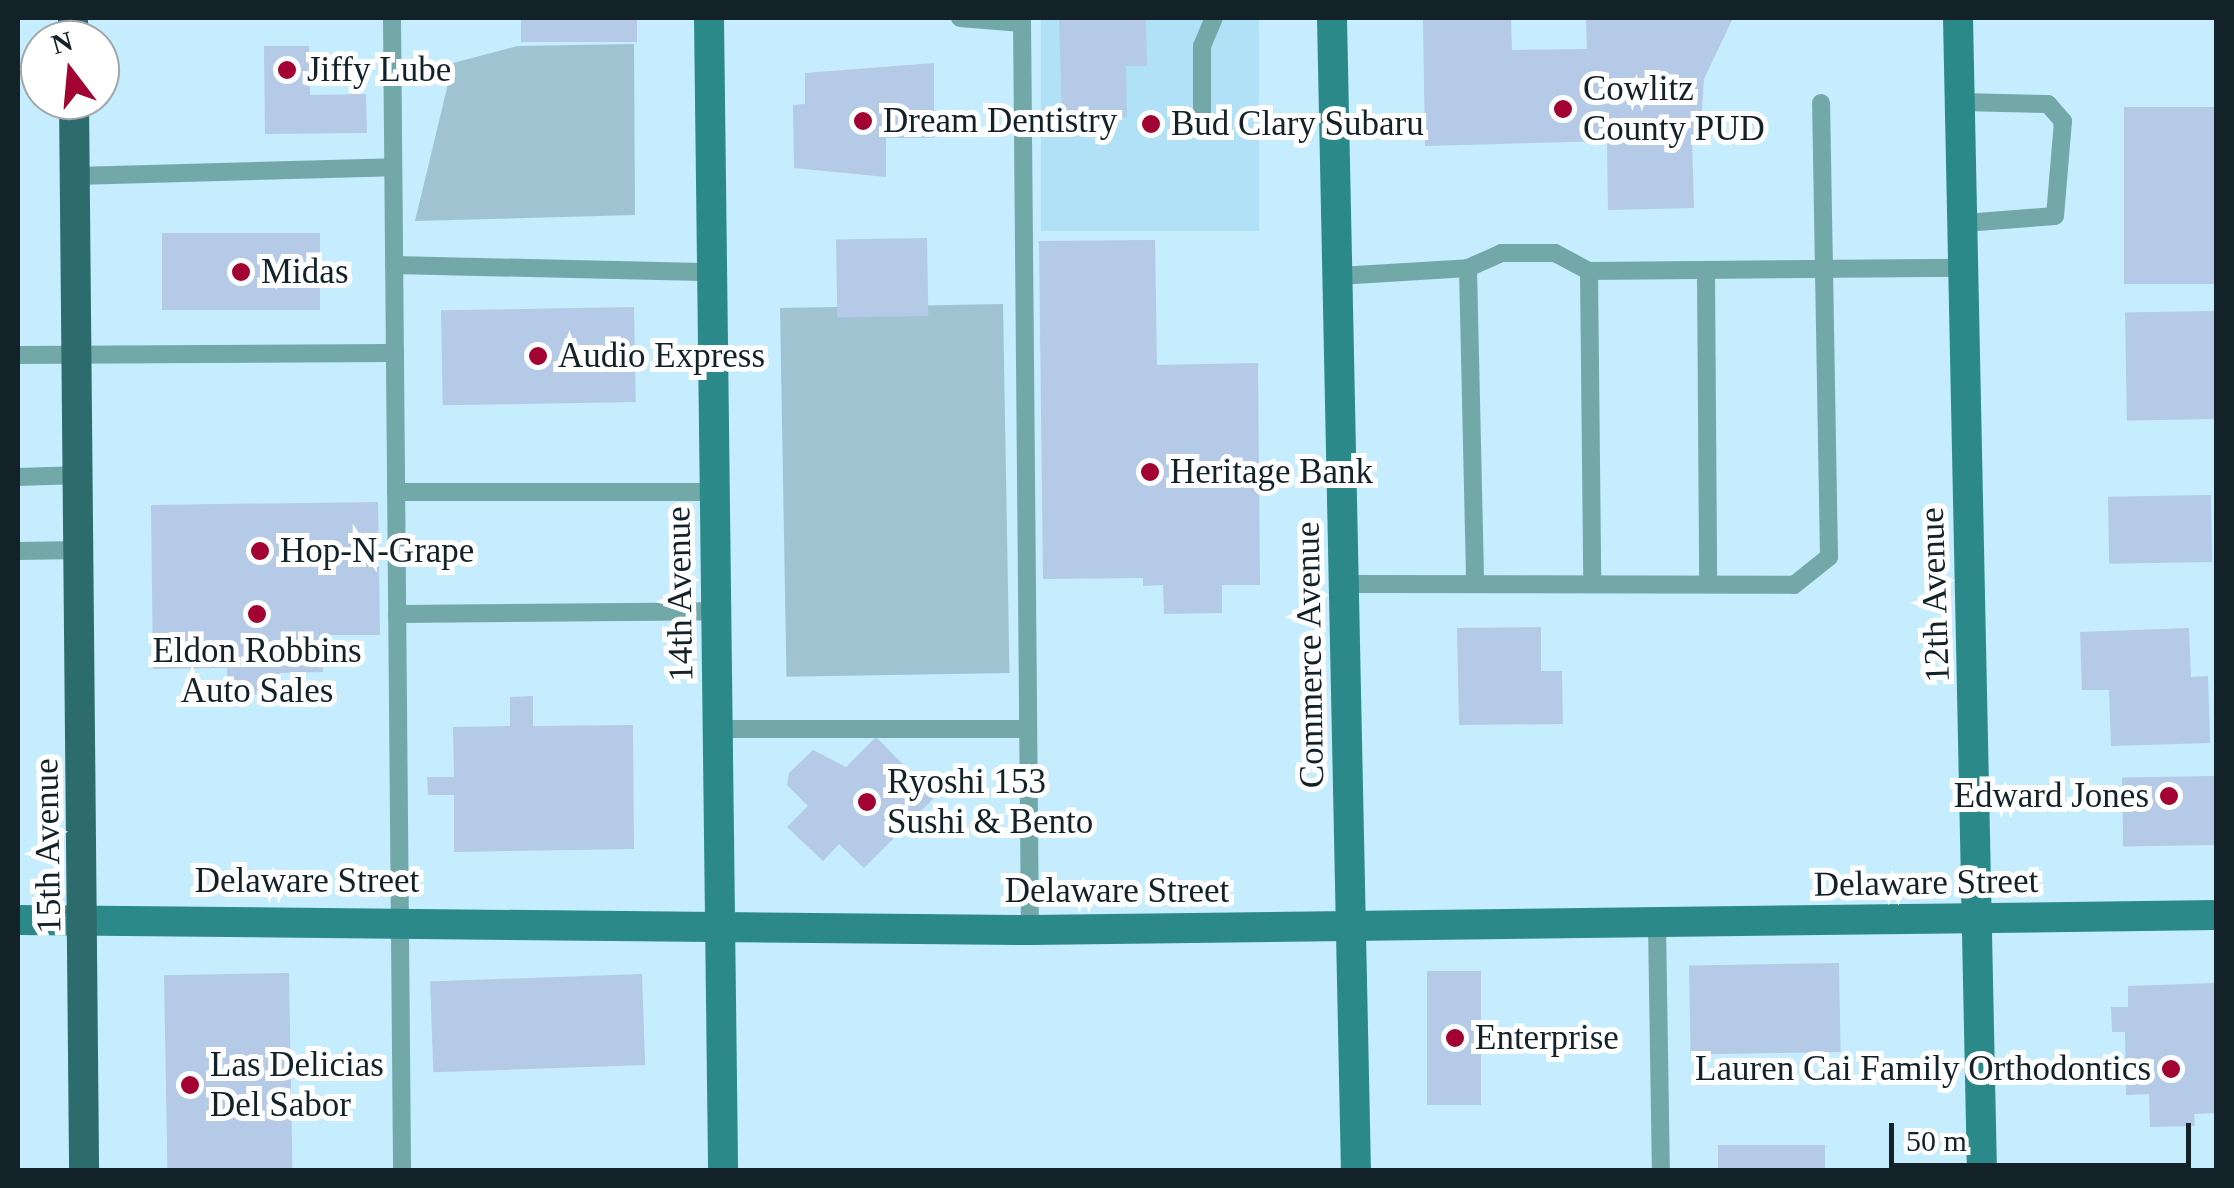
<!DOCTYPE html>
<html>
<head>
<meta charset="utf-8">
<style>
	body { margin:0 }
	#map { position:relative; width:2234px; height:1188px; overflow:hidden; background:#c5edfe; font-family:Georgia,serif }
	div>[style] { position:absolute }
	.built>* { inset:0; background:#b1e1f6; transform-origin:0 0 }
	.green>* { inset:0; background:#a0c3d2; transform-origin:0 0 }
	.building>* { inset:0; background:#b4cae7; transform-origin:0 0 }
	.lane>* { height:18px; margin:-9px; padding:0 9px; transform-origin:9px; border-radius:9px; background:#72a8a8 }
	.secondary>* { height:30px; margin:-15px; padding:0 15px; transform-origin:15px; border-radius:15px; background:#2b898a }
	.primary>* { height:30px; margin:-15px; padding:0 15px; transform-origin:15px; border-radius:15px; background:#2d6c6c }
	.dots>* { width:28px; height:28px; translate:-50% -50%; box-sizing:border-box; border:5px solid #fff; border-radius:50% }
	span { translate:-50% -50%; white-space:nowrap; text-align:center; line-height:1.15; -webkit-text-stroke:10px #fff; paint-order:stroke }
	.poi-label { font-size:35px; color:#132228 }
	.left { translate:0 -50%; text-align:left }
	.right { translate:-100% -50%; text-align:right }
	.street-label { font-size:35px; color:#132228 }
	.frame { position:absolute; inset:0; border:20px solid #132228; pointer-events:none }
	.north { position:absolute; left:20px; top:20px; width:100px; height:100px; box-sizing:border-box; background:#fff; border:2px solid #a1a7a9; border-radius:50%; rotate:344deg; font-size:28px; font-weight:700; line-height:40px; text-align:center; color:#132228 }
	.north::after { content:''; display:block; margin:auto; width:35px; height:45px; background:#a20332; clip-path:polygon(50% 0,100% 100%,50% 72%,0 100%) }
	.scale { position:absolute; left:1889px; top:1123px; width:302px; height:45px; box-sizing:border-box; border:5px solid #132228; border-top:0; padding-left:12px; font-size:30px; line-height:35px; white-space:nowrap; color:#132228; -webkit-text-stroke:8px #fff; paint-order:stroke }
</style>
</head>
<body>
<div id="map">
	<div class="built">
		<div style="left:1041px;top:18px;width:218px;height:213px"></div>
	</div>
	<div class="green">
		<div style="clip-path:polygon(634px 44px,635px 215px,415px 221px,453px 63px,518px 46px)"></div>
		<div style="left:1003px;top:304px;width:369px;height:223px;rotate:89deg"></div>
	</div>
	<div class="building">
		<div style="left:521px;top:18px;width:116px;height:24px"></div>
		<div style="clip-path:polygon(1059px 18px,1146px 18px,1147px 66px,1126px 66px,1127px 117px,1062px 119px)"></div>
		<div style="clip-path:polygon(1423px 18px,1511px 18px,1512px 50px,1587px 49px,1586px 20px,1733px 18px,1704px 79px,1700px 139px,1692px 139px,1694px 208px,1608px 210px,1607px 141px,1425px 146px)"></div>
		<div style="clip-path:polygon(264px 46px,309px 46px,310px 95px,366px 94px,367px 133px,265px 134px)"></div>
		<div style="clip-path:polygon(934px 63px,934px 138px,886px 138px,886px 177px,794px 168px,793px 105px,805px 104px,805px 73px)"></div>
		<div style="left:2216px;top:107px;width:177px;height:92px;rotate:90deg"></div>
		<div style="left:320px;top:233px;width:77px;height:158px;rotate:90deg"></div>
		<div style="left:927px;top:238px;width:78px;height:91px;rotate:89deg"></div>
		<div style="clip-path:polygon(1155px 240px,1157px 365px,1258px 363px,1260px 585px,1222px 585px,1222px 613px,1164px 614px,1163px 585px,1143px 586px,1143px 578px,1043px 579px,1039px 241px)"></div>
		<div style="left:634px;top:307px;width:95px;height:193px;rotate:89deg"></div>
		<div style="left:2214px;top:311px;width:108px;height:89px;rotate:89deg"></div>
		<div style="left:2211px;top:495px;width:67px;height:103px;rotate:89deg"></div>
		<div style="clip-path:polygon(378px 502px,380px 635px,322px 635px,323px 672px,280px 673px,280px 694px,228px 695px,227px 668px,153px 669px,151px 505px)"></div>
		<div style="clip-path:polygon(1541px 627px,1541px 671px,1562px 671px,1563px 724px,1459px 725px,1457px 628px)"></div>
		<div style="clip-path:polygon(2189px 628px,2191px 677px,2208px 676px,2210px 743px,2111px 746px,2109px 690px,2082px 690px,2080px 632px)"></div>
		<div style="clip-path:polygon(533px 696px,533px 726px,633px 725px,634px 849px,454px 852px,454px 795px,428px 795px,427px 777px,454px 777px,453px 727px,510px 726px,510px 697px)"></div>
		<div style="clip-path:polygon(876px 737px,935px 797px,864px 868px,839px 844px,823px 861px,787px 827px,808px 806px,787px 785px,789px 773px,813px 750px,846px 767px)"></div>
		<div style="left:2215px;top:776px;width:69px;height:93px;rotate:89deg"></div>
		<div style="left:1839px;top:963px;width:89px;height:150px;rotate:89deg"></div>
		<div style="left:1427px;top:971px;width:54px;height:134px"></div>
		<div style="left:289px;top:973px;width:197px;height:125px;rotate:89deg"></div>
		<div style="left:642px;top:974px;width:91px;height:212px;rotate:88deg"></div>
		<div style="clip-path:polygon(2215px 983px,2216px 1113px,2194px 1114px,2195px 1126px,2150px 1127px,2149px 1094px,2126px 1095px,2125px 1032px,2112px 1032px,2111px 1007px,2128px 1007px,2128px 986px)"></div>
		<div style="left:1718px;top:1145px;width:107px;height:25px"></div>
	</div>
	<div class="lane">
		<div style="left:392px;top:18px;width:1152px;rotate:89.5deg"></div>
		<div style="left:960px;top:18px;width:62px;rotate:4.6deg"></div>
		<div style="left:1022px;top:18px;width:912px;rotate:89.5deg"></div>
		<div style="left:1960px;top:102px;width:88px;rotate:1.3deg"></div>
		<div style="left:2048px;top:104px;width:23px;rotate:49deg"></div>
		<div style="left:2063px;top:121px;width:95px;rotate:94.8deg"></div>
		<div style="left:2055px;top:216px;width:91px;rotate:175.6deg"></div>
		<div style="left:1202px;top:116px;width:70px;rotate:-90deg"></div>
		<div style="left:1202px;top:46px;width:30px;rotate:-67deg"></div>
		<div style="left:76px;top:176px;width:317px;rotate:-1.6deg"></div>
		<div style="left:394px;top:265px;width:319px;rotate:1.3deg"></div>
		<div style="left:1468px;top:268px;width:315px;rotate:88.7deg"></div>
		<div style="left:1589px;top:271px;width:312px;rotate:89.4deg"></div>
		<div style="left:1706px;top:271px;width:313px;rotate:89.6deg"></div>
		<div style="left:1339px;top:276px;width:129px;rotate:-3.5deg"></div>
		<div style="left:1468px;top:268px;width:36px;rotate:-24deg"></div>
		<div style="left:1501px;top:253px;width:54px"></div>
		<div style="left:1555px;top:253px;width:38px;rotate:28deg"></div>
		<div style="left:1589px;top:271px;width:375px;rotate:-0.5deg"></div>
		<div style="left:18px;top:355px;width:377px;rotate:-0.3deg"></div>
		<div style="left:18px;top:477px;width:63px;rotate:-1.8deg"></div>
		<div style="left:396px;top:492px;width:320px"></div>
		<div style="left:18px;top:551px;width:63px;rotate:-0.9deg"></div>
		<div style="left:1346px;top:584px;width:448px;rotate:0.1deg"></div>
		<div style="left:1794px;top:585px;width:45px;rotate:-38.7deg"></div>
		<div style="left:1829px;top:557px;width:454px;rotate:-91deg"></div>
		<div style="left:397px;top:614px;width:320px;rotate:-0.5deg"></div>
		<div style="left:719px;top:729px;width:309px"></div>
		<div style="left:1657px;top:924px;width:246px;rotate:89.1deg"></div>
	</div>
	<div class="secondary">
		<div style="left:709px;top:18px;width:1152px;rotate:89.3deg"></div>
		<div style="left:1332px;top:18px;width:1152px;rotate:88.81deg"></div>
		<div style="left:1958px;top:18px;width:1152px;rotate:88.81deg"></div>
		<div style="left:18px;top:920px;width:1012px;rotate:0.57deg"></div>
		<div style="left:1030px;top:930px;width:1186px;rotate:-0.72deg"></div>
	</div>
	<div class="primary">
		<div style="left:73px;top:18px;width:22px;rotate:90deg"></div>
		<div style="left:74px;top:100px;width:1070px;rotate:89.46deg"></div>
	</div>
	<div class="dots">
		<div style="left:287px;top:70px;background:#a20332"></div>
		<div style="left:1563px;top:109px;background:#a20332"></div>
		<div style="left:863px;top:121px;background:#a20332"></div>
		<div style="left:1151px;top:124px;background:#a20332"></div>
		<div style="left:241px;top:272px;background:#a20332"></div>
		<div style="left:538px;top:356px;background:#a20332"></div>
		<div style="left:1150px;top:472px;background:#a20332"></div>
		<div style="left:260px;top:551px;background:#a20332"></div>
		<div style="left:257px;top:614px;background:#a20332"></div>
		<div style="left:2169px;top:796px;background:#a20332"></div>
		<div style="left:867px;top:802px;background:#a20332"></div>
		<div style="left:1455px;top:1038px;background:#a20332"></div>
		<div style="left:2171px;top:1069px;background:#a20332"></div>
		<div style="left:190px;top:1085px;background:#a20332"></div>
	</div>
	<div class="poi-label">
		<span class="left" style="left:307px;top:70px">Jiffy Lube</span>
		<span class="left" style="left:1583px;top:109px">Cowlitz<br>County PUD</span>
		<span class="left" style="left:883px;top:121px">Dream Dentistry</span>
		<span class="left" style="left:1171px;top:124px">Bud Clary Subaru</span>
		<span class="left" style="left:261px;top:272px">Midas</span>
		<span class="left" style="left:558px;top:356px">Audio Express</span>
		<span class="left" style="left:1170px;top:472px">Heritage Bank</span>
		<span class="left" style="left:280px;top:551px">Hop-N-Grape</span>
		<span style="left:257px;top:671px">Eldon Robbins<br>Auto Sales</span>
		<span class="left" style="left:887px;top:802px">Ryoshi 153<br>Sushi &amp; Bento</span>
		<span class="right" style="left:2149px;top:796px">Edward Jones</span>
		<span class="left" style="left:1475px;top:1038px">Enterprise</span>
		<span class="left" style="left:210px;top:1085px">Las Delicias<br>Del Sabor</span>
		<span class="right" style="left:2151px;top:1069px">Lauren Cai Family Orthodontics</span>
	</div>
	<div class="street-label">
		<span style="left:680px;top:594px;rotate:-91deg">14th Avenue</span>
		<span style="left:1935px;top:595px;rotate:-92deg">12th Avenue</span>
		<span style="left:1310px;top:655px;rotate:-91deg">Commerce Avenue</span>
		<span style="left:48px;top:846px;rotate:-91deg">15th Avenue</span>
		<span style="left:307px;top:881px">Delaware Street</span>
		<span style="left:1926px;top:883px;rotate:-1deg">Delaware Street</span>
		<span style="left:1117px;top:891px">Delaware Street</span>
	</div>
	<div class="frame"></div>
	<div class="north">N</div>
	<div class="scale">50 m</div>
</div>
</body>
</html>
